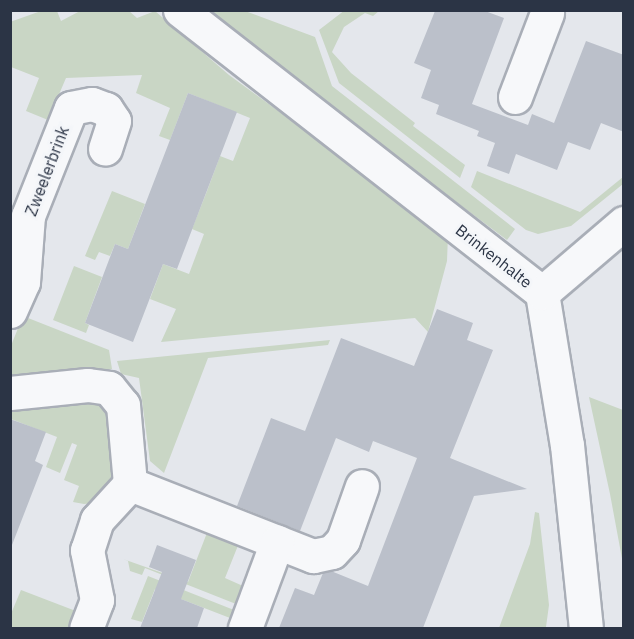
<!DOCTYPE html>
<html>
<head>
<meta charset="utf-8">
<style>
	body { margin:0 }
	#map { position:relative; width:634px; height:639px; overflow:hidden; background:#e4e7ec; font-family:"IBM Plex Sans",sans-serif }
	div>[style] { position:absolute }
	.green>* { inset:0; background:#c9d6c5 }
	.building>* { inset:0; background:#bbc0ca }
	.roads { filter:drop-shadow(2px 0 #a9aeb7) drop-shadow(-2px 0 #a9aeb7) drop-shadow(0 2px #a9aeb7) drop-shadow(0 -2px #a9aeb7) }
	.minor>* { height:33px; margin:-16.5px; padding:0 16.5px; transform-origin:16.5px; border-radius:16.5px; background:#f7f8fa }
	span { translate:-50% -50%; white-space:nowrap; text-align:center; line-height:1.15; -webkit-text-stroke:6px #f4f6f9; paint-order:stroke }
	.street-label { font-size:16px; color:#2b3445 }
	.frame { position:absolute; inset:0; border:12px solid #2b3445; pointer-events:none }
</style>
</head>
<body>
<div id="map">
	<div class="green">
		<div style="clip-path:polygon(345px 10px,379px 11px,373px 16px,365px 13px,344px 27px,332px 52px,351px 73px,415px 123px,413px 126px,465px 165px,460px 178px,339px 83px,319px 30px)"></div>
		<div style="clip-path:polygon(41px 11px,57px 11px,61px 21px,80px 11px,129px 11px,137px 18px,155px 11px,229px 75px,448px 235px,447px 261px,428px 332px,415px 318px,161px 342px,176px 309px,150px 299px,163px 264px,189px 274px,204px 234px,192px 229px,207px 191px,220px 156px,233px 161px,250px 118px,188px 93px,170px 140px,159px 136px,170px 108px,136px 93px,142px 75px,66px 78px,48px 120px,26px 111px,39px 78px,11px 67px,10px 22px)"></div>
		<div style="clip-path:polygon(201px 11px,245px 11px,315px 37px,332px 86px,515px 229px,507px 240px)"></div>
		<div style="clip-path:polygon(477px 171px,580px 212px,623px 177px,623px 184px,571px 226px,538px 234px,526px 230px,471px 187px)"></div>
		<div style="clip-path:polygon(112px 191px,145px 204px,128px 249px,115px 244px,110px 256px,99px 252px,95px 260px,85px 256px)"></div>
		<div style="clip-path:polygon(74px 266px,102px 277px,85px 323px,89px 325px,86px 333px,53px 320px)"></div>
		<div style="clip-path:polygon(23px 316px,109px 350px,112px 369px,11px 380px,10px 348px)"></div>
		<div style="clip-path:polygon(330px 340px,328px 345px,208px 358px,164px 473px,150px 461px,139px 378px,121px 374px,117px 361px)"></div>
		<div style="clip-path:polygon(589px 397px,623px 410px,623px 564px,610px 494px)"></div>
		<div style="clip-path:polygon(92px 400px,108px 413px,115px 478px,94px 503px,84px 504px,73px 502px,79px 486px,64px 480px,77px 445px,72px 443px,60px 473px,46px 467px,57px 437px,11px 419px,10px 402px)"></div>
		<div style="clip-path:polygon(535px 512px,539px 513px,549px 605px,546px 627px,499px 628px,530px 544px)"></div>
		<div style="clip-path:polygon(210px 525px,241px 538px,225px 578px,243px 586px,236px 604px,145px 568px,142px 575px,130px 571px,128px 561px,123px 559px,188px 582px)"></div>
		<div style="clip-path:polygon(148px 576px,234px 610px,230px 618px,155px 589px,142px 622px,131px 619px)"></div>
		<div style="clip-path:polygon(21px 590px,81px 613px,75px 628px,11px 628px,10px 616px)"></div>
	</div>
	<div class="building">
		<div style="clip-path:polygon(435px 11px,485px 11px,504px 18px,472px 104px,528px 125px,532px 114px,554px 123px,586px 41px,624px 55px,624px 132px,601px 123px,590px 150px,568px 142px,557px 170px,516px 154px,509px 174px,487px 166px,495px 143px,477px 136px,479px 131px,436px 114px,439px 105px,421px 98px,431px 70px,414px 63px)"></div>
		<div style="clip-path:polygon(188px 93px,237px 112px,177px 269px,163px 264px,133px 342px,85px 323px,115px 244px,128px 249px)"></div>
		<div style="clip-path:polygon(437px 309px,473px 323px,467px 340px,493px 350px,450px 458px,527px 489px,474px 496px,423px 628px,279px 628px,295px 588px,314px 595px,323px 573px,331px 571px,368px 586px,417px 458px,373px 441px,369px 452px,336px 438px,300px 531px,237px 506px,271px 418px,305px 431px,341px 338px,414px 366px)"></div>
		<div style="clip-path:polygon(10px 419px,46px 432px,35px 461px,43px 465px,12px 545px)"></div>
		<div style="clip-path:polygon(157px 545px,196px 560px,181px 599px,204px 608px,197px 628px,140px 628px,162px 572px,149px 567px)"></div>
	</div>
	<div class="roads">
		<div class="minor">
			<div style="left:180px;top:10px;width:459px;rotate:38deg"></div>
			<div style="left:542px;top:293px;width:154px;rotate:80.7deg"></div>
			<div style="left:567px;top:445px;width:184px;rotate:84.1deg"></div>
			<div style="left:515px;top:97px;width:90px;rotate:-69.1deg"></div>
			<div style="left:542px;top:293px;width:108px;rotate:-40.5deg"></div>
			<div style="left:10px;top:311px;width:32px;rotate:-66deg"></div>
			<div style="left:23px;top:282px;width:66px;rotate:-85.7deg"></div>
			<div style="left:28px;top:216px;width:116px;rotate:-68.3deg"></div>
			<div style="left:71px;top:108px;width:21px;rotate:-11deg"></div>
			<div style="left:92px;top:104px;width:15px;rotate:20deg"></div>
			<div style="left:106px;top:109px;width:14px;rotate:56deg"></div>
			<div style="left:114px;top:121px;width:29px;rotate:108deg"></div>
			<div style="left:10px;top:393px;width:78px;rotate:-5.9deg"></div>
			<div style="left:88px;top:385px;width:21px;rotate:8deg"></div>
			<div style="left:109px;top:388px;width:22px;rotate:51deg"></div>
			<div style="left:123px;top:405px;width:79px;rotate:84.9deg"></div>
			<div style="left:130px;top:484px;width:49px;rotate:132.5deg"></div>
			<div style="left:97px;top:520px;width:32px;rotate:108deg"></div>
			<div style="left:87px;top:550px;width:51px;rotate:78.7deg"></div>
			<div style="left:97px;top:600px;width:30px;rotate:111deg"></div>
			<div style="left:130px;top:484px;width:197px;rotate:21.5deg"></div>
			<div style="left:313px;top:556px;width:19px;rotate:-12deg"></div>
			<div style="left:332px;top:552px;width:16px;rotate:-47deg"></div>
			<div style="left:343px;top:540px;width:57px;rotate:-70.6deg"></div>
			<div style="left:245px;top:628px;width:92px;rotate:-69.6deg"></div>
		</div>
	</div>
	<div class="street-label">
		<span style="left:47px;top:171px;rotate:-69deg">Zweelerbrink</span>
		<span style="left:494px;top:256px;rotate:38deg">Brinkenhalte</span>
	</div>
	<div class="frame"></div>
</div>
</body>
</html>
